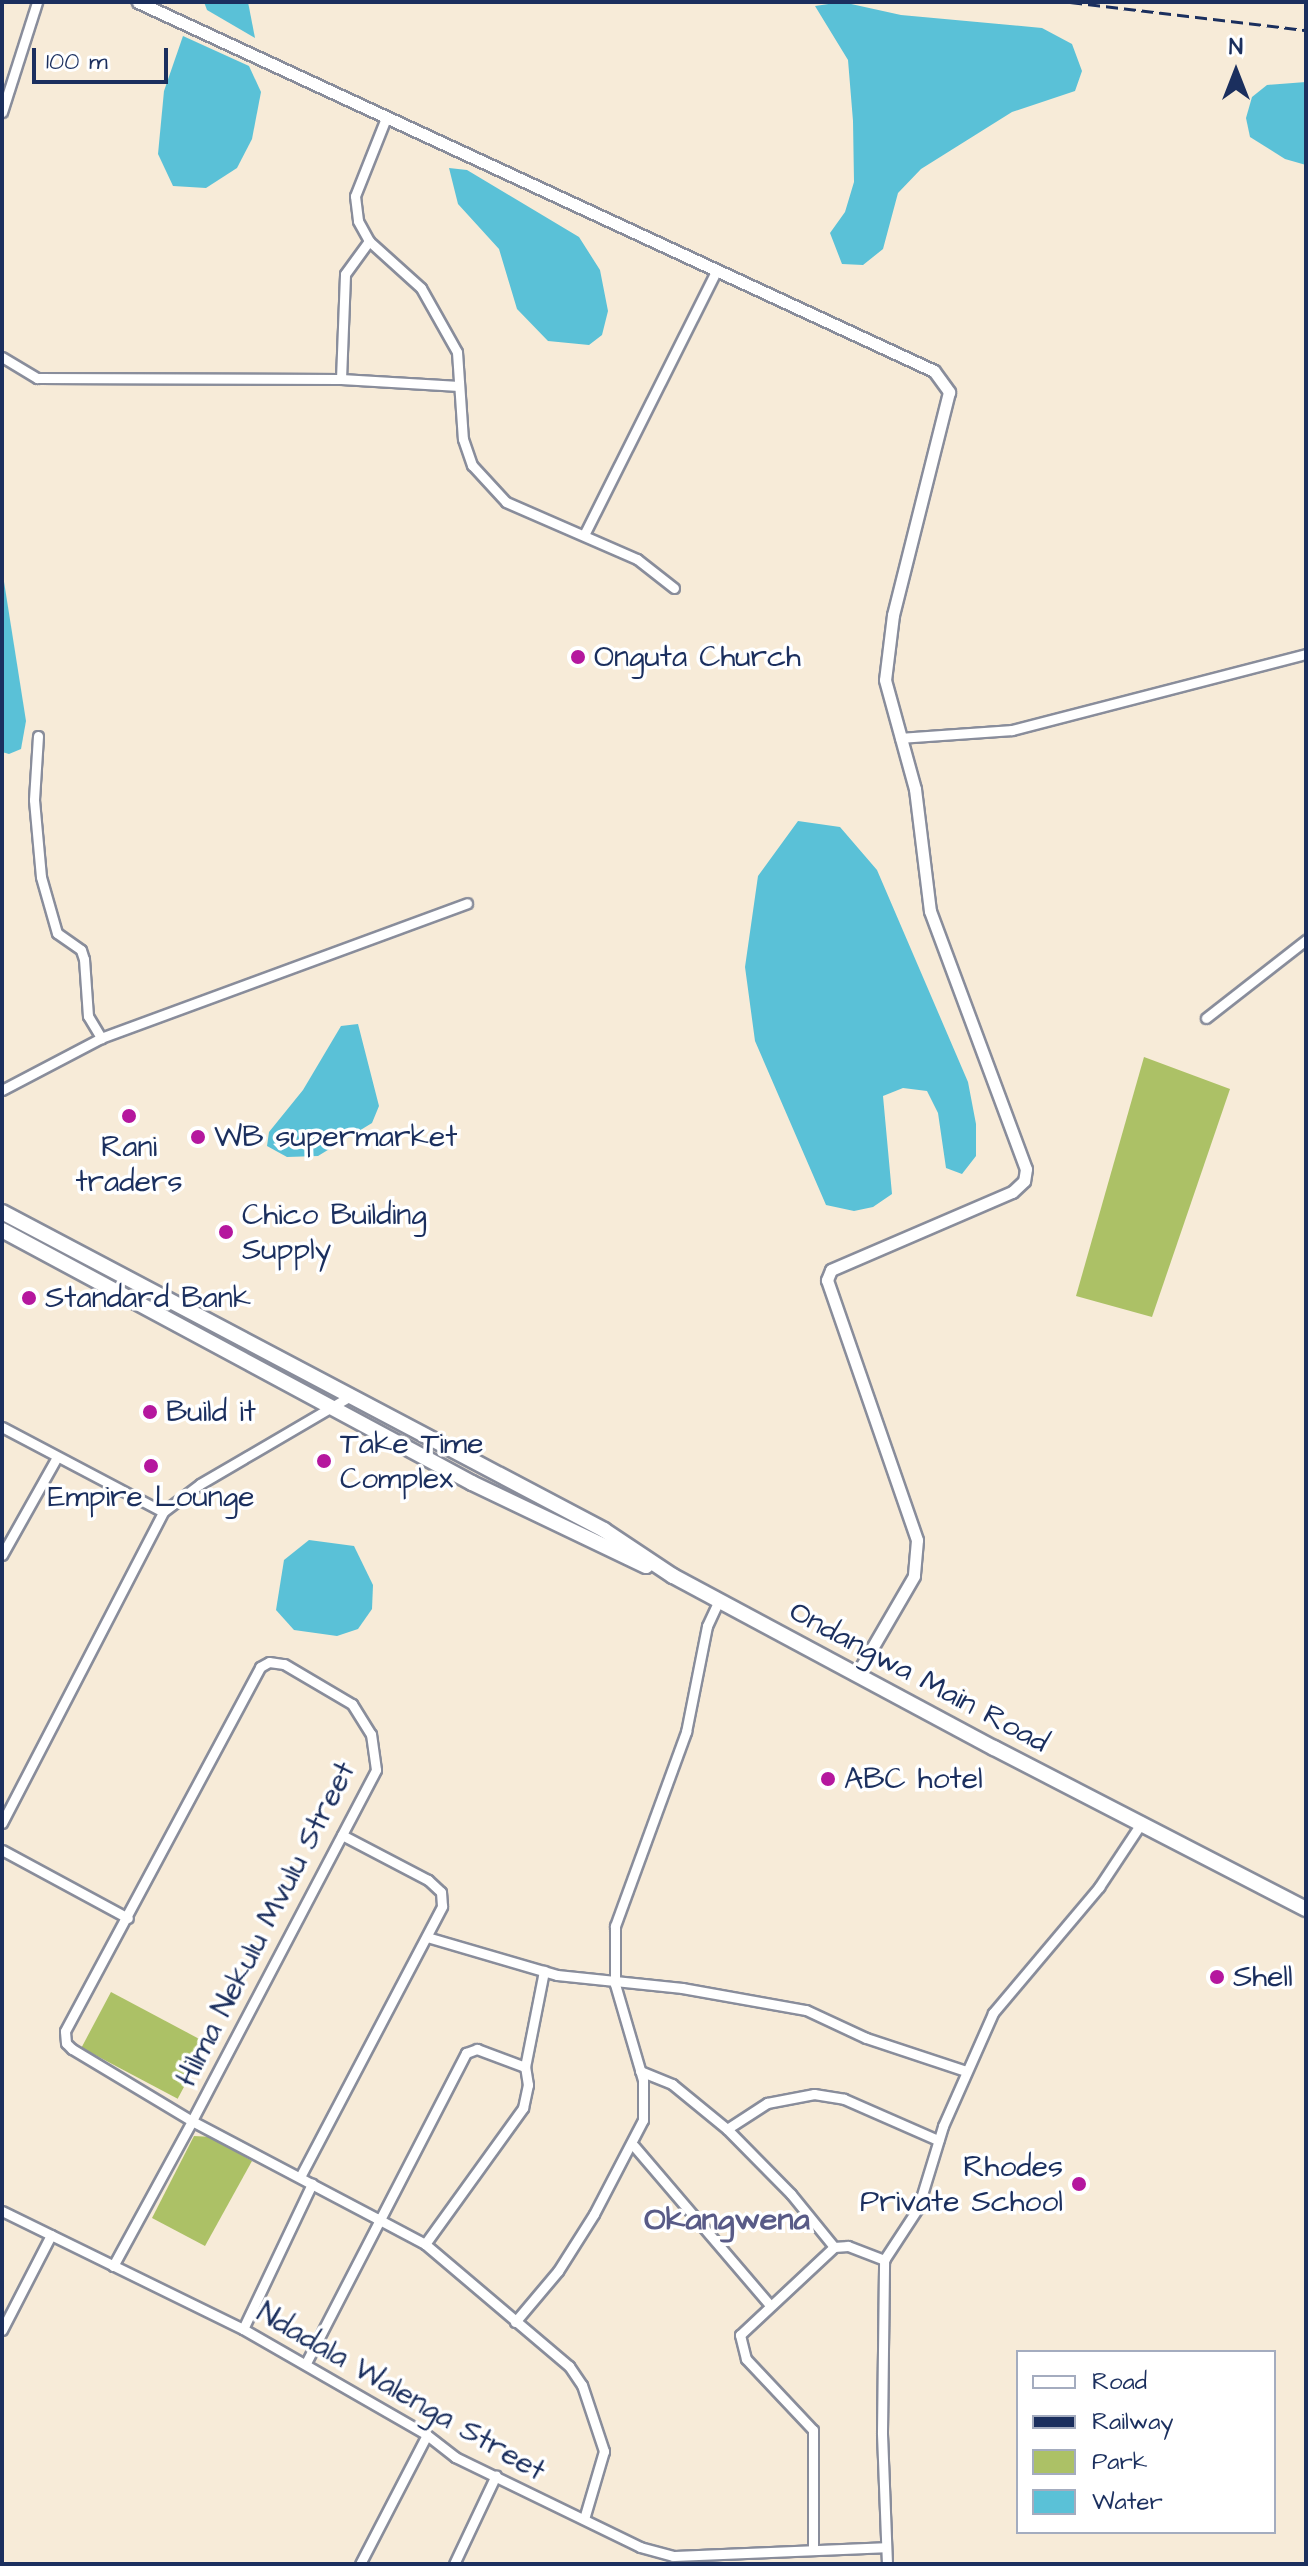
<!DOCTYPE html>
<html>
<head>
<meta charset="utf-8">
<style>
	body { margin:0 }
	#map { position:relative; width:1308px; height:2566px; overflow:hidden; background:#f7ebd8; font-family:"Architects Daughter",sans-serif }
	div>[style] { position:absolute }
	.green>* { inset:0; background:#acc166; transform-origin:0 0 }
	.water>* { inset:0; background:#5ac1d7 }
	.roads { filter:drop-shadow(2px 0 #898d9b) drop-shadow(-2px 0 #898d9b) drop-shadow(0 2px #898d9b) drop-shadow(0 -2px #898d9b) }
	.minor>* { height:9px; margin:-4.5px; padding:0 4.5px; transform-origin:4.5px; border-radius:4.5px; background:#fff }
	.tertiary>* { height:11px; margin:-5.5px; padding:0 5.5px; transform-origin:5.5px; border-radius:5.5px; background:#fff }
	.primary>* { height:14px; margin:-7px; padding:0 7px; transform-origin:7px; border-radius:7px; background:#fff }
	.rail>* { height:3px; margin-top:-1.5px; transform-origin:0; background:repeating-linear-gradient(90deg,#1b2f5e 0 12px,transparent 0 18px) }
	.dots>* { width:22px; height:22px; translate:-50% -50%; box-sizing:border-box; border:4px solid #fff; border-radius:50% }
	span { translate:-50% -50%; white-space:nowrap; text-align:center; line-height:1.15; -webkit-text-stroke:7px #fff; paint-order:stroke }
	.poi-label { font-size:30px; color:#1b2f5e }
	.left { translate:0 -50%; text-align:left }
	.right { translate:-100% -50%; text-align:right }
	.street-label { font-size:30px; color:#1b2f5e }
	.neighbourhood-label { font-size:32px; color:#595b87; font-weight:700 }
	.frame { position:absolute; inset:0; border:4px solid #1b2f5e; pointer-events:none }
	.legend { position:absolute; left:1016px; top:2350px; width:260px; height:184px; box-sizing:border-box; background:#fff; border:2px solid #a4acbf; margin:0; padding:10px 14px; list-style:none; font-size:24px; color:#1b2f5e }
	.legend li { display:flex; align-items:center; gap:16px; height:40px }
	.legend b { width:40px; border:2px solid #a4acbf }
	.north { position:absolute; left:1196px; top:32px; width:80px; height:80px; -webkit-text-stroke:6px #fff; paint-order:stroke; rotate:0deg; font-size:22px; font-weight:700; line-height:32px; text-align:center; color:#1b2f5e }
	.north::after { content:''; display:block; margin:auto; width:28px; height:36px; background:#1b2f5e; clip-path:polygon(50% 0,100% 100%,50% 72%,0 100%) }
	.scale { position:absolute; left:32px; top:48px; width:136px; height:36px; box-sizing:border-box; border:4px solid #1b2f5e; border-top:0; padding-left:10px; font-size:24px; line-height:28px; white-space:nowrap; color:#1b2f5e; -webkit-text-stroke:6px #fff; paint-order:stroke }
</style>
</head>
<body>
<div id="map">
	<div class="green">
		<div style="clip-path:polygon(1144px 1057px,1230px 1089px,1152px 1317px,1076px 1296px)"></div>
		<div style="left:111px;top:1992px;width:109px;height:63px;rotate:28deg"></div>
		<div style="clip-path:polygon(194px 2136px,212px 2137px,252px 2161px,205px 2246px,152px 2218px)"></div>
	</div>
	<div class="water">
		<div style="clip-path:polygon(204px 2px,248px 2px,255px 38px,207px 10px)"></div>
		<div style="clip-path:polygon(842px 2px,901px 15px,1042px 28px,1072px 44px,1082px 71px,1075px 91px,1012px 112px,921px 169px,898px 193px,883px 249px,863px 265px,842px 264px,830px 233px,845px 212px,854px 182px,853px 121px,848px 60px,815px 6px)"></div>
		<div style="clip-path:polygon(183px 36px,249px 66px,261px 92px,252px 139px,237px 168px,206px 188px,173px 186px,158px 154px,164px 91px)"></div>
		<div style="clip-path:polygon(1306px 82px,1306px 165px,1285px 159px,1250px 137px,1246px 118px,1252px 97px,1267px 85px)"></div>
		<div style="clip-path:polygon(449px 168px,467px 170px,579px 237px,600px 270px,608px 311px,602px 335px,589px 345px,548px 341px,517px 309px,499px 249px,458px 204px)"></div>
		<div style="clip-path:polygon(2px 569px,26px 721px,21px 749px,9px 754px,2px 752px)"></div>
		<div style="clip-path:polygon(798px 821px,840px 827px,877px 870px,968px 1082px,976px 1124px,976px 1156px,962px 1174px,946px 1168px,938px 1113px,927px 1091px,903px 1088px,883px 1096px,892px 1194px,873px 1207px,854px 1211px,826px 1205px,755px 1041px,745px 967px,758px 876px)"></div>
		<div style="clip-path:polygon(358px 1024px,379px 1106px,372px 1123px,318px 1156px,287px 1157px,267px 1146px,269px 1132px,303px 1090px,341px 1026px)"></div>
		<div style="clip-path:polygon(309px 1540px,354px 1546px,373px 1585px,372px 1609px,358px 1629px,337px 1636px,294px 1630px,276px 1610px,284px 1560px)"></div>
	</div>
	<div class="roads">
		<div class="minor">
			<div style="left:2px;top:112px;width:115px;rotate:-72.3deg"></div>
			<div style="left:386px;top:118px;width:84px;rotate:111.7deg"></div>
			<div style="left:355px;top:196px;width:25px;rotate:83deg"></div>
			<div style="left:358px;top:221px;width:23px;rotate:61deg"></div>
			<div style="left:369px;top:241px;width:70px;rotate:42.1deg"></div>
			<div style="left:421px;top:288px;width:73px;rotate:60.6deg"></div>
			<div style="left:457px;top:352px;width:87px;rotate:86.1deg"></div>
			<div style="left:463px;top:439px;width:28px;rotate:71deg"></div>
			<div style="left:472px;top:465px;width:50px;rotate:47.4deg"></div>
			<div style="left:506px;top:502px;width:143px;rotate:23.5deg"></div>
			<div style="left:637px;top:559px;width:47px;rotate:38.1deg"></div>
			<div style="left:2px;top:357px;width:41px;rotate:31deg"></div>
			<div style="left:37px;top:378px;width:304px;rotate:0.2deg"></div>
			<div style="left:341px;top:379px;width:118px;rotate:3.4deg"></div>
			<div style="left:341px;top:379px;width:105px;rotate:-87.8deg"></div>
			<div style="left:345px;top:274px;width:41px;rotate:-54deg"></div>
			<div style="left:584px;top:535px;width:297px;rotate:-63.4deg"></div>
			<div style="left:38px;top:736px;width:64px;rotate:93.6deg"></div>
			<div style="left:34px;top:800px;width:77px;rotate:84.8deg"></div>
			<div style="left:41px;top:877px;width:58px;rotate:74.1deg"></div>
			<div style="left:57px;top:933px;width:29px;rotate:35deg"></div>
			<div style="left:81px;top:950px;width:9px;rotate:72deg"></div>
			<div style="left:84px;top:959px;width:57px;rotate:86deg"></div>
			<div style="left:88px;top:1016px;width:26px;rotate:59deg"></div>
			<div style="left:900px;top:738px;width:112px;rotate:-4.1deg"></div>
			<div style="left:1012px;top:730px;width:304px;rotate:-14.5deg"></div>
			<div style="left:1206px;top:1018px;width:127px;rotate:-38deg"></div>
			<div style="left:2px;top:1090px;width:112px;rotate:-27.7deg"></div>
			<div style="left:101px;top:1038px;width:390px;rotate:-20.2deg"></div>
			<div style="left:2px;top:1427px;width:182px;rotate:27.8deg"></div>
			<div style="left:2px;top:1555px;width:112px;rotate:-60.7deg"></div>
			<div style="left:269px;top:1662px;width:15px;rotate:8deg"></div>
			<div style="left:284px;top:1664px;width:79px;rotate:30.5deg"></div>
			<div style="left:352px;top:1704px;width:36px;rotate:58deg"></div>
			<div style="left:371px;top:1734px;width:36px;rotate:82deg"></div>
			<div style="left:376px;top:1770px;width:396px;rotate:117.7deg"></div>
			<div style="left:192px;top:2121px;width:140px;rotate:-149deg"></div>
			<div style="left:72px;top:2049px;width:8px;rotate:-135deg"></div>
			<div style="left:66px;top:2043px;width:12px;rotate:-95deg"></div>
			<div style="left:65px;top:2031px;width:413px;rotate:-61.8deg"></div>
			<div style="left:260px;top:1667px;width:10px;rotate:-29deg"></div>
			<div style="left:2px;top:1823px;width:350px;rotate:-62.6deg"></div>
			<div style="left:163px;top:1512px;width:46px;rotate:-37.1deg"></div>
			<div style="left:200px;top:1484px;width:173px;rotate:-30.3deg"></div>
			<div style="left:2px;top:1850px;width:143px;rotate:28.4deg"></div>
			<div style="left:427px;top:1937px;width:135px;rotate:16.3deg"></div>
			<div style="left:557px;top:1975px;width:126px;rotate:5.9deg"></div>
			<div style="left:682px;top:1988px;width:126px;rotate:10.1deg"></div>
			<div style="left:806px;top:2010px;width:66px;rotate:25deg"></div>
			<div style="left:866px;top:2038px;width:105px;rotate:18.3deg"></div>
			<div style="left:640px;top:2071px;width:35px;rotate:22deg"></div>
			<div style="left:672px;top:2084px;width:71px;rotate:39.3deg"></div>
			<div style="left:727px;top:2129px;width:91px;rotate:45.4deg"></div>
			<div style="left:791px;top:2194px;width:68px;rotate:50.9deg"></div>
			<div style="left:727px;top:2129px;width:48px;rotate:-33deg"></div>
			<div style="left:767px;top:2103px;width:48px;rotate:-10.8deg"></div>
			<div style="left:814px;top:2094px;width:30px;rotate:9deg"></div>
			<div style="left:844px;top:2099px;width:103px;rotate:23.6deg"></div>
			<div style="left:634px;top:2146px;width:209px;rotate:49.5deg"></div>
			<div style="left:300px;top:2177px;width:306px;rotate:-62.3deg"></div>
			<div style="left:442px;top:1906px;width:14px;rotate:-94deg"></div>
			<div style="left:441px;top:1892px;width:18px;rotate:-137deg"></div>
			<div style="left:428px;top:1880px;width:97px;rotate:-152.4deg"></div>
			<div style="left:2px;top:2211px;width:268px;rotate:26.1deg"></div>
			<div style="left:243px;top:2329px;width:212px;rotate:29.9deg"></div>
			<div style="left:427px;top:2435px;width:36px;rotate:38deg"></div>
			<div style="left:455px;top:2457px;width:206px;rotate:25.9deg"></div>
			<div style="left:640px;top:2547px;width:34px;rotate:15deg"></div>
			<div style="left:673px;top:2556px;width:213px;rotate:-2.4deg"></div>
			<div style="left:425px;top:2244px;width:168px;rotate:-54.2deg"></div>
			<div style="left:523px;top:2108px;width:24px;rotate:-78deg"></div>
			<div style="left:528px;top:2085px;width:18px;rotate:-99deg"></div>
			<div style="left:525px;top:2067px;width:98px;rotate:-78.8deg"></div>
			<div style="left:113px;top:2266px;width:165px;rotate:-61.4deg"></div>
			<div style="left:192px;top:2121px;width:208px;rotate:27.8deg"></div>
			<div style="left:376px;top:2218px;width:55px;rotate:28deg"></div>
			<div style="left:425px;top:2244px;width:189px;rotate:40.3deg"></div>
			<div style="left:569px;top:2366px;width:23px;rotate:56deg"></div>
			<div style="left:582px;top:2385px;width:70px;rotate:71.6deg"></div>
			<div style="left:604px;top:2451px;width:71px;rotate:106.4deg"></div>
			<div style="left:515px;top:2322px;width:67px;rotate:-49.9deg"></div>
			<div style="left:558px;top:2271px;width:67px;rotate:-57.7deg"></div>
			<div style="left:594px;top:2214px;width:106px;rotate:-62.5deg"></div>
			<div style="left:643px;top:2120px;width:40px;rotate:-90deg"></div>
			<div style="left:643px;top:2080px;width:100px;rotate:-106.3deg"></div>
			<div style="left:615px;top:1984px;width:58px;rotate:-90deg"></div>
			<div style="left:615px;top:1926px;width:207px;rotate:-69.9deg"></div>
			<div style="left:686px;top:1732px;width:108px;rotate:-78.8deg"></div>
			<div style="left:707px;top:1626px;width:29px;rotate:-65deg"></div>
			<div style="left:243px;top:2329px;width:161px;rotate:-64.6deg"></div>
			<div style="left:2px;top:2330px;width:107px;rotate:-62.7deg"></div>
			<div style="left:306px;top:2363px;width:349px;rotate:-62.7deg"></div>
			<div style="left:466px;top:2053px;width:12px;rotate:-20deg"></div>
			<div style="left:477px;top:2049px;width:51px;rotate:20.6deg"></div>
			<div style="left:813px;top:2550px;width:120px;rotate:-90deg"></div>
			<div style="left:813px;top:2430px;width:98px;rotate:-133.3deg"></div>
			<div style="left:746px;top:2359px;width:25px;rotate:-104deg"></div>
			<div style="left:740px;top:2335px;width:129px;rotate:-43.1deg"></div>
			<div style="left:834px;top:2247px;width:14px;rotate:-4deg"></div>
			<div style="left:848px;top:2246px;width:39px;rotate:21deg"></div>
			<div style="left:360px;top:2564px;width:145px;rotate:-62.6deg"></div>
			<div style="left:454px;top:2564px;width:98px;rotate:-64.7deg"></div>
			<div style="left:887px;top:2564px;width:132px;rotate:-92.2deg"></div>
			<div style="left:882px;top:2432px;width:172px;rotate:-89.3deg"></div>
			<div style="left:884px;top:2260px;width:62px;rotate:-56.8deg"></div>
			<div style="left:918px;top:2208px;width:86px;rotate:-73deg"></div>
			<div style="left:943px;top:2126px;width:124px;rotate:-66.1deg"></div>
			<div style="left:993px;top:2013px;width:165px;rotate:-49.9deg"></div>
			<div style="left:1099px;top:1887px;width:78px;rotate:-56.5deg"></div>
		</div>
		<div class="tertiary">
			<div style="left:138px;top:2px;width:877px;rotate:24.87deg"></div>
			<div style="left:934px;top:371px;width:26px;rotate:54deg"></div>
			<div style="left:949px;top:392px;width:230px;rotate:104.1deg"></div>
			<div style="left:893px;top:615px;width:65px;rotate:97deg"></div>
			<div style="left:885px;top:680px;width:113px;rotate:74.6deg"></div>
			<div style="left:915px;top:789px;width:123px;rotate:83deg"></div>
			<div style="left:930px;top:911px;width:275px;rotate:69.6deg"></div>
			<div style="left:1026px;top:1169px;width:12px;rotate:99deg"></div>
			<div style="left:1024px;top:1181px;width:16px;rotate:137deg"></div>
			<div style="left:1012px;top:1192px;width:197px;rotate:156.7deg"></div>
			<div style="left:831px;top:1270px;width:11px;rotate:112deg"></div>
			<div style="left:827px;top:1280px;width:275px;rotate:70.9deg"></div>
			<div style="left:917px;top:1540px;width:36px;rotate:95deg"></div>
			<div style="left:914px;top:1576px;width:113px;rotate:120.2deg"></div>
		</div>
		<div class="primary">
			<div style="left:2px;top:1212px;width:681px;rotate:27.84deg"></div>
			<div style="left:604px;top:1530px;width:83px;rotate:33.7deg"></div>
			<div style="left:673px;top:1576px;width:364px;rotate:28.2deg"></div>
			<div style="left:994px;top:1748px;width:351px;rotate:27.3deg"></div>
			<div style="left:2px;top:1230px;width:534px;rotate:28.29deg"></div>
			<div style="left:472px;top:1483px;width:193px;rotate:25.5deg"></div>
		</div>
	</div>
	<div class="rail">
		<div style="left:1070px;top:2px;width:238px;rotate:6.8deg"></div>
	</div>
	<div class="dots">
		<div style="left:578px;top:657px;background:#b5179e"></div>
		<div style="left:129px;top:1116px;background:#b5179e"></div>
		<div style="left:198px;top:1137px;background:#b5179e"></div>
		<div style="left:226px;top:1232px;background:#b5179e"></div>
		<div style="left:29px;top:1298px;background:#b5179e"></div>
		<div style="left:150px;top:1412px;background:#b5179e"></div>
		<div style="left:324px;top:1461px;background:#b5179e"></div>
		<div style="left:151px;top:1466px;background:#b5179e"></div>
		<div style="left:828px;top:1779px;background:#b5179e"></div>
		<div style="left:1217px;top:1977px;background:#b5179e"></div>
		<div style="left:1079px;top:2184px;background:#b5179e"></div>
	</div>
	<div class="poi-label">
		<span class="left" style="left:594px;top:657px">Onguta Church</span>
		<span class="left" style="left:214px;top:1137px">WB supermarket</span>
		<span style="left:129px;top:1164px">Rani<br>traders</span>
		<span class="left" style="left:242px;top:1232px">Chico Building<br>Supply</span>
		<span class="left" style="left:45px;top:1298px">Standard Bank</span>
		<span class="left" style="left:166px;top:1412px">Build it</span>
		<span class="left" style="left:340px;top:1461px">Take Time<br>Complex</span>
		<span style="left:151px;top:1497px">Empire Lounge</span>
		<span class="left" style="left:844px;top:1779px">ABC hotel</span>
		<span class="left" style="left:1233px;top:1977px">Shell</span>
		<span class="right" style="left:1063px;top:2184px">Rhodes<br>Private School</span>
	</div>
	<div class="street-label">
		<span style="left:919px;top:1677px;rotate:28deg">Ondangwa Main Road</span>
		<span style="left:266px;top:1924px;rotate:-63deg">Hilma Nekulu Mvulu Street</span>
		<span style="left:401px;top:2392px;rotate:30deg">Ndadala Walenga Street</span>
	</div>
	<div class="neighbourhood-label">
		<span style="left:727px;top:2220px">Okangwena</span>
	</div>
	<div class="frame"></div>
	<ul class="legend">
	<li><b style="height:10px;background:#fff"></b>Road</li>
	<li><b style="height:10px;background:#1b2f5e"></b>Railway</li>
	<li><b style="height:22px;background:#acc166"></b>Park</li>
	<li><b style="height:22px;background:#5ac1d7"></b>Water</li>
	</ul>
	<div class="north">N</div>
	<div class="scale">100 m</div>
</div>
</body>
</html>
